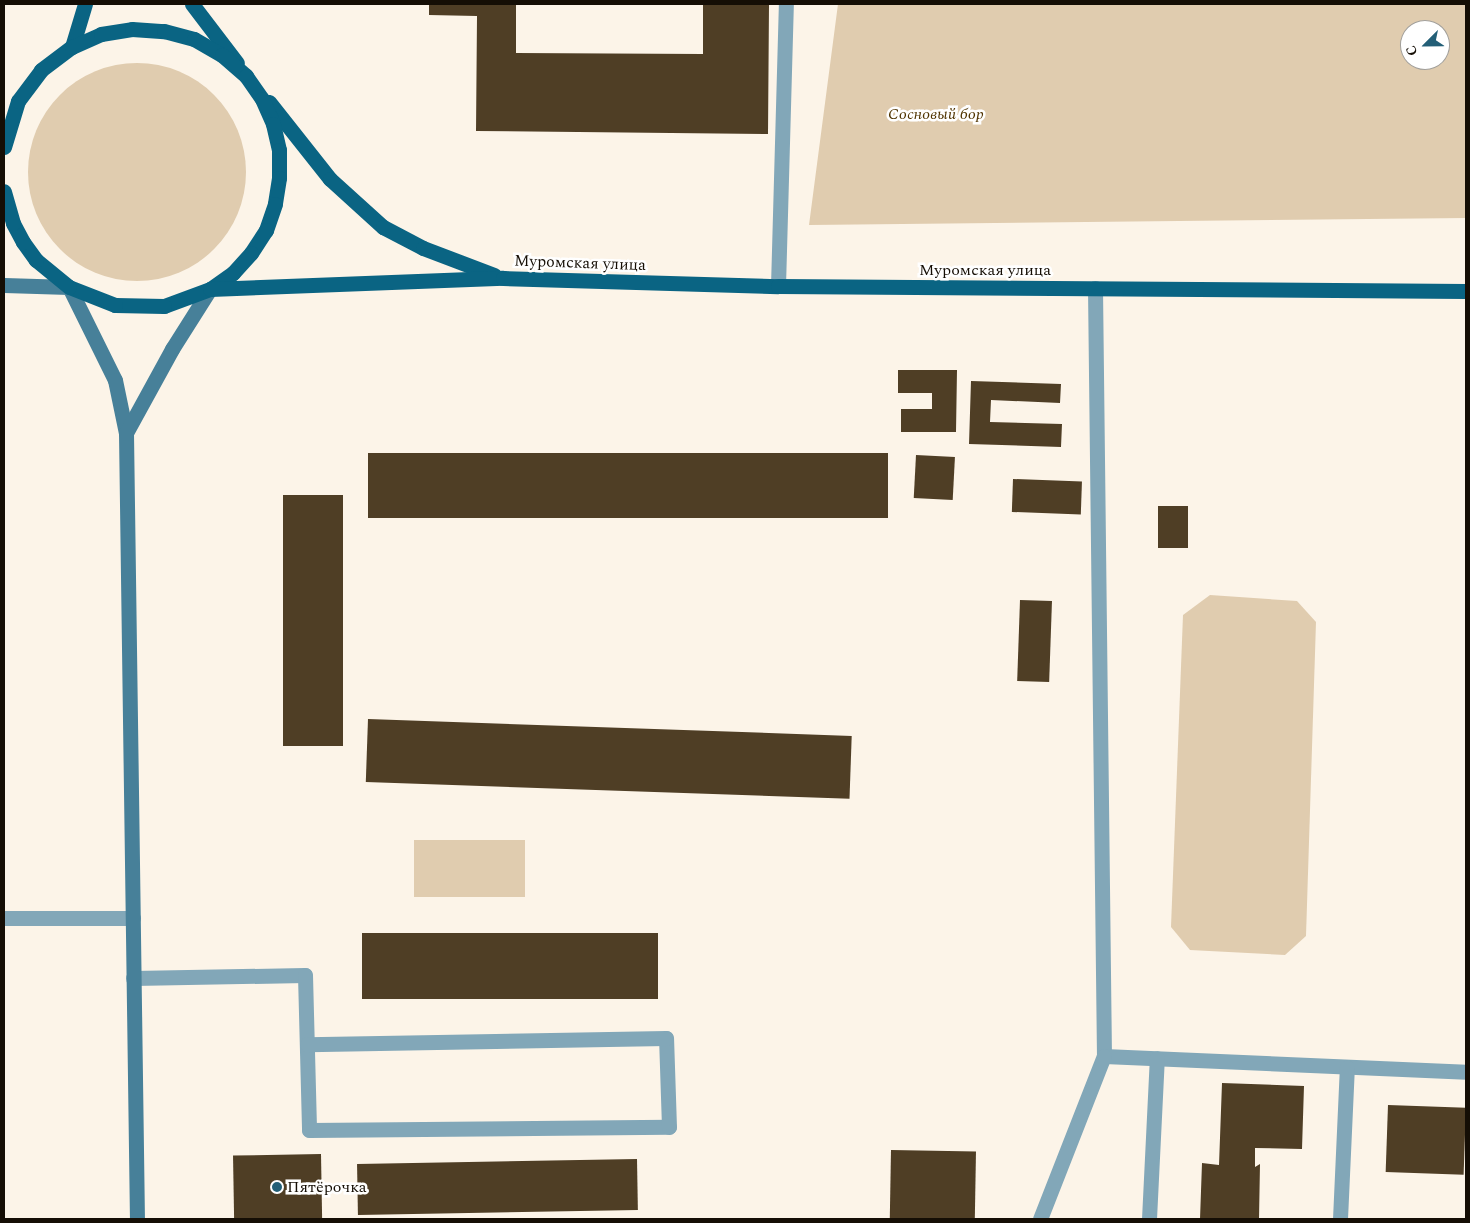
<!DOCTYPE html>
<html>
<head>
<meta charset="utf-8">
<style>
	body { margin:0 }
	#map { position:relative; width:1470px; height:1223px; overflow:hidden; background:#fcf4e8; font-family:Spectral,serif }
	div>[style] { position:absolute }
	.green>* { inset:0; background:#e0ccaf; transform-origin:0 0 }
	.round { border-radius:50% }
	.building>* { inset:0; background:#4f3e25; transform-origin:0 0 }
	.lane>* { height:15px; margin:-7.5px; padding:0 7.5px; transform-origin:7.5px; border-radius:7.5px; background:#82a7b8 }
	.secondary>* { height:15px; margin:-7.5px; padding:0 7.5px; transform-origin:7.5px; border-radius:7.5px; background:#478099 }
	.primary>* { height:15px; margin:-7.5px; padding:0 7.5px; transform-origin:7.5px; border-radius:7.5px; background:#0a6483 }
	.dots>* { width:14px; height:14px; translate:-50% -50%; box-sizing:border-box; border:2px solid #fff; border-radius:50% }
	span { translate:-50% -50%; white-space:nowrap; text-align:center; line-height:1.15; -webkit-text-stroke:5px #fff; paint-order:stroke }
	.park-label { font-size:16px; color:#503400; font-style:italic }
	.street-label { font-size:16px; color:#150e05 }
	.poi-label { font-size:16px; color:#150e05 }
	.left { translate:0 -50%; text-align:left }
	.frame { position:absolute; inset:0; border:5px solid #150e05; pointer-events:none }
	.north { position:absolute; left:1400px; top:20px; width:50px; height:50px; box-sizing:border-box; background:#fff; border:1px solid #a19f9b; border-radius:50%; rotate:247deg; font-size:14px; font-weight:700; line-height:20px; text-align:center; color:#150e05 }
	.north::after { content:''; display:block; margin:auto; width:18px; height:22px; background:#235f77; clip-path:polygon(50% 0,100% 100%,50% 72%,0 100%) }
</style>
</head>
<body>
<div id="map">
	<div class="green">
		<div style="clip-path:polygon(evenodd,838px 4px,1466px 4px,1466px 218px,809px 225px,838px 4px,1410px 30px,1440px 30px,1440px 60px,1410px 60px,1410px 30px)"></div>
		<div class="round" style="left:28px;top:63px;width:218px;height:218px"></div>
		<div style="clip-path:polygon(1210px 595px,1297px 601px,1316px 622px,1306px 936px,1285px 955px,1190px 950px,1171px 927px,1183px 615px)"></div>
		<div style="left:414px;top:840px;width:111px;height:57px"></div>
	</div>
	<div class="building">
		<div style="clip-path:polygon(429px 4px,516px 4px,516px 53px,703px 54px,703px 4px,769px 4px,768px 134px,476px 131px,477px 16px,429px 15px)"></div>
		<div style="clip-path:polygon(898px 370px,957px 370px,956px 432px,901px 432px,901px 409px,932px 409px,932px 393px,898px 393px)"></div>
		<div style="clip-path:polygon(971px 381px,1061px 384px,1060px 403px,991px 400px,990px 422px,1062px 424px,1061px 447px,969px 444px)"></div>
		<div style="left:888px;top:453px;width:65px;height:520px;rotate:90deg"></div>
		<div style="left:916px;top:455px;width:39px;height:43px;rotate:3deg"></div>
		<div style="left:1013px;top:479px;width:69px;height:33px;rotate:2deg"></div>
		<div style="left:283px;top:495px;width:60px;height:251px"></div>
		<div style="left:1158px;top:506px;width:30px;height:42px"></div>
		<div style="left:1020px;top:600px;width:32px;height:81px;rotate:2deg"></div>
		<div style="left:368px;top:719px;width:484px;height:63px;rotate:2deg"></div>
		<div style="left:362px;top:933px;width:296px;height:66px"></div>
		<div style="clip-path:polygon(1222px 1083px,1304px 1086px,1302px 1149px,1255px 1148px,1255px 1167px,1260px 1164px,1259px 1219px,1200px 1219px,1202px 1163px,1219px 1165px)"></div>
		<div style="left:1388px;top:1105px;width:78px;height:67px;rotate:2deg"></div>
		<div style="left:891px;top:1150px;width:85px;height:69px;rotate:1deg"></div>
		<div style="left:321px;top:1154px;width:65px;height:88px;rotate:89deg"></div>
		<div style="left:637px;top:1159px;width:51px;height:280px;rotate:89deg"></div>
	</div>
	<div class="lane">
		<div style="left:778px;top:286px;width:282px;rotate:-88.4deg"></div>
		<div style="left:1095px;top:288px;width:768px;rotate:89.33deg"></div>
		<div style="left:1104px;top:1056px;width:362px;rotate:2.5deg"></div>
		<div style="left:4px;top:918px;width:129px"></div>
		<div style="left:133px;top:978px;width:172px;rotate:-1deg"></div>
		<div style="left:305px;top:975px;width:155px;rotate:88.5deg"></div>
		<div style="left:309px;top:1130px;width:360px;rotate:-0.5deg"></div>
		<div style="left:669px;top:1127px;width:89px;rotate:-91.9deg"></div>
		<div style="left:666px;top:1038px;width:359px;rotate:179deg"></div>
		<div style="left:1040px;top:1219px;width:175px;rotate:-68.6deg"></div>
		<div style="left:1149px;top:1219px;width:161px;rotate:-87.2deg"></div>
		<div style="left:1340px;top:1219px;width:152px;rotate:-87.4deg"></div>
	</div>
	<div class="secondary">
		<div style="left:4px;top:285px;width:65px;rotate:1.8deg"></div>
		<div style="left:69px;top:287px;width:104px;rotate:63.7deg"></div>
		<div style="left:115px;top:380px;width:54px;rotate:78.3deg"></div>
		<div style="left:126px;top:433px;width:786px;rotate:89.2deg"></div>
		<div style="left:126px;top:433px;width:96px;rotate:-61.3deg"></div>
		<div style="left:172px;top:349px;width:71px;rotate:-57.7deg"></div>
	</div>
	<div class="primary">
		<div style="left:192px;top:4px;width:74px;rotate:52.7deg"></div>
		<div style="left:72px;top:47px;width:45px;rotate:-73.2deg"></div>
		<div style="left:269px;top:102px;width:98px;rotate:51.6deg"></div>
		<div style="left:330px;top:179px;width:72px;rotate:42.2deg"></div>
		<div style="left:383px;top:227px;width:45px;rotate:27.7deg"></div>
		<div style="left:423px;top:248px;width:76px;rotate:20.8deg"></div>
		<div style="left:4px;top:147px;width:48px;rotate:-73.1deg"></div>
		<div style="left:18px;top:101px;width:39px;rotate:-53deg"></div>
		<div style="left:41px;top:70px;width:39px;rotate:-37deg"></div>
		<div style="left:72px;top:47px;width:32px;rotate:-24deg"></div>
		<div style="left:101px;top:34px;width:31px;rotate:-9deg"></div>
		<div style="left:132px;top:29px;width:32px;rotate:4deg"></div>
		<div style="left:164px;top:31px;width:31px;rotate:15deg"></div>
		<div style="left:194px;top:39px;width:32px;rotate:30deg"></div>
		<div style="left:222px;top:55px;width:32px;rotate:41deg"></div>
		<div style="left:246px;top:76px;width:28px;rotate:55deg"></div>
		<div style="left:262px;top:99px;width:27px;rotate:66deg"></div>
		<div style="left:273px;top:124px;width:27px;rotate:77deg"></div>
		<div style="left:279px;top:150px;width:28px;rotate:90deg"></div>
		<div style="left:279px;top:178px;width:26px;rotate:99deg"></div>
		<div style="left:275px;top:204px;width:28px;rotate:109deg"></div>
		<div style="left:266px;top:230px;width:27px;rotate:123deg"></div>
		<div style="left:251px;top:253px;width:27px;rotate:132deg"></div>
		<div style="left:233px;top:273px;width:28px;rotate:145deg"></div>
		<div style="left:210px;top:289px;width:49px;rotate:159.7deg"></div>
		<div style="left:164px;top:306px;width:49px;rotate:-178.8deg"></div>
		<div style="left:115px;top:305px;width:49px;rotate:-158.6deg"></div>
		<div style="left:69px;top:287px;width:43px;rotate:-140.7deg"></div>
		<div style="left:36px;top:260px;width:22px;rotate:-126deg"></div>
		<div style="left:23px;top:242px;width:21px;rotate:-118deg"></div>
		<div style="left:13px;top:223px;width:33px;rotate:-106deg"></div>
		<div style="left:210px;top:289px;width:293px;rotate:-2.2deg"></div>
		<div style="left:503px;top:278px;width:275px;rotate:1.7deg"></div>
		<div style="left:778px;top:286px;width:688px;rotate:0.42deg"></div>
	</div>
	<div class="dots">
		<div style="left:277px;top:1187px;background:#235f77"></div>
	</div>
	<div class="park-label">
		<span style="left:936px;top:114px">Сосновый бор</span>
	</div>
	<div class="street-label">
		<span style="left:580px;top:263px;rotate:2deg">Муромская улица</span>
		<span style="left:985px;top:270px">Муромская улица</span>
	</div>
	<div class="poi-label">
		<span class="left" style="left:287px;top:1187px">Пятёрочка</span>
	</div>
	<div class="frame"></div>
	<div class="north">С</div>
</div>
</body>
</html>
